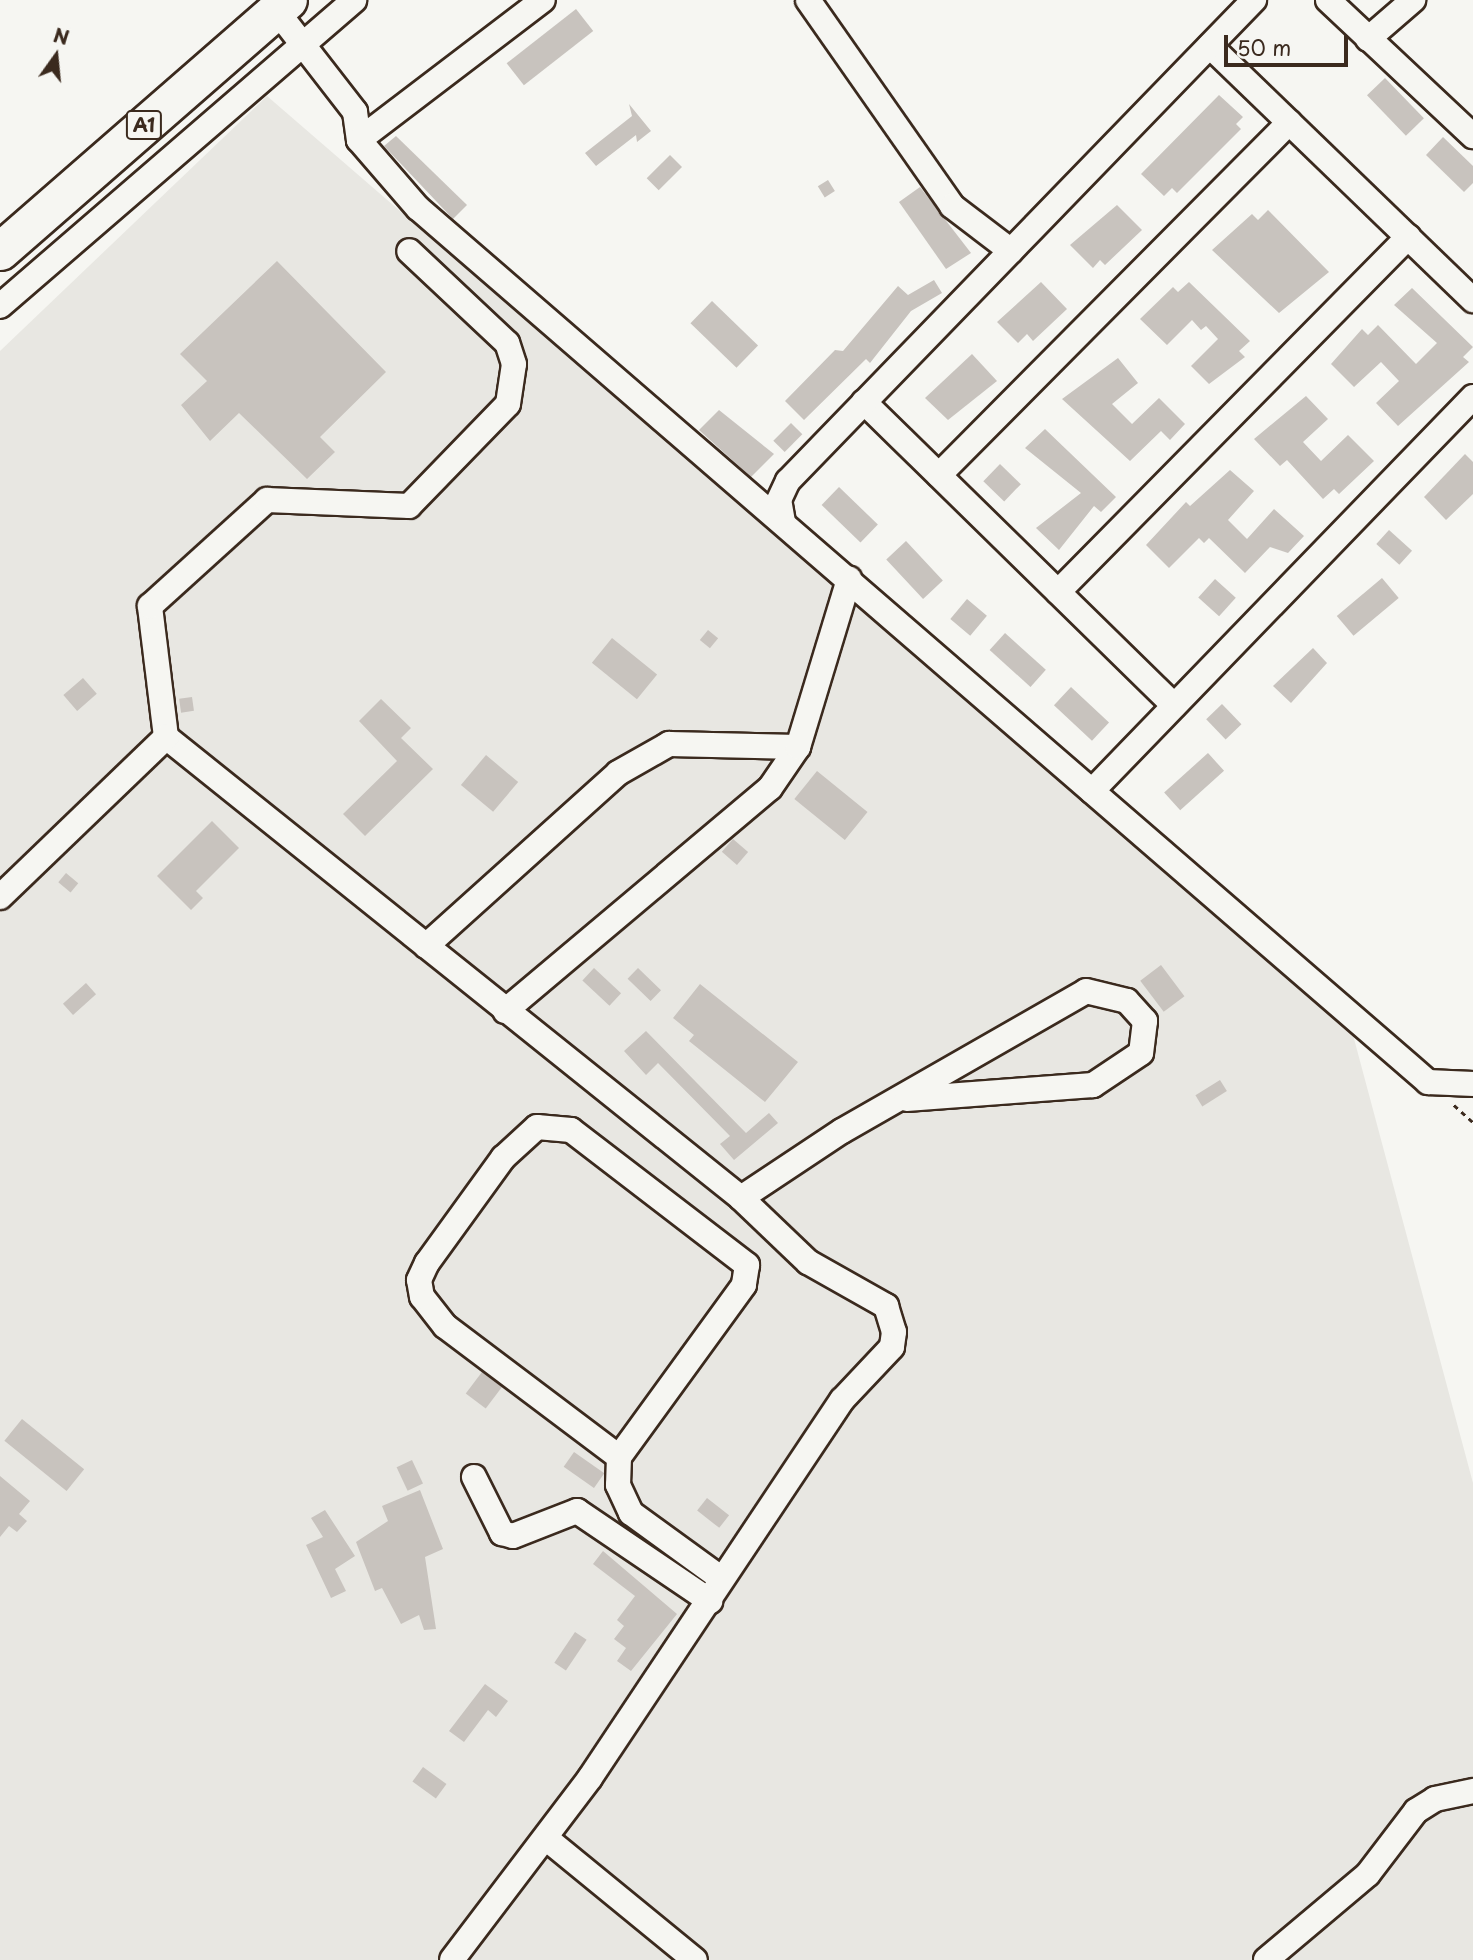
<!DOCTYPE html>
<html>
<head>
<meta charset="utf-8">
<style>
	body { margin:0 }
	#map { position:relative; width:1473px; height:1960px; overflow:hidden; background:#f6f6f2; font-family:"Playpen Sans",sans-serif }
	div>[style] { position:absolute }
	.built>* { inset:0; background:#e8e7e2 }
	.building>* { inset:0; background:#c8c3be; transform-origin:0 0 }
	.path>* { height:2.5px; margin-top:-1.25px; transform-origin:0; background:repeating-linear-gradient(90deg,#3b2a1e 0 5px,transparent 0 10px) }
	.roads { filter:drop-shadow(2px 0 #3b2a1e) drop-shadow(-2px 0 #3b2a1e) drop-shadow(0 2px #3b2a1e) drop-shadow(0 -2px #3b2a1e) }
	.minor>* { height:24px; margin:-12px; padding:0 12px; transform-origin:12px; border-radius:12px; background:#f6f6f2 }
	.highway>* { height:37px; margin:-18.5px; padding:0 18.5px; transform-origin:18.5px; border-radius:18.5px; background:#f6f6f2 }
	span { translate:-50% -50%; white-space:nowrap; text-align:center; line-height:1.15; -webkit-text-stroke:7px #f6f6f2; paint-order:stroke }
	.shield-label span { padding:2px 5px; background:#f6f6f2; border:2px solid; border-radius:5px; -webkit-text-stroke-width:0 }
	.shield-label { font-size:19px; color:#3b2a1e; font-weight:700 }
	.north { position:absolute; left:21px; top:21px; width:70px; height:70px; -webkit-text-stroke:5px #f6f6f2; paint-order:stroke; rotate:15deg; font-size:19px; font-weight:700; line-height:28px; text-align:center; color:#3b2a1e }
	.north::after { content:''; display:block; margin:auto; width:24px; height:32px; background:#3b2a1e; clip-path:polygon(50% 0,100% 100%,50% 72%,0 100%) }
	.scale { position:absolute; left:1224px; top:35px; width:124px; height:32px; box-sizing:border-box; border:4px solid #3b2a1e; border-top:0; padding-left:9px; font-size:21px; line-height:24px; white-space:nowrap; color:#3b2a1e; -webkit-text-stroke:5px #f6f6f2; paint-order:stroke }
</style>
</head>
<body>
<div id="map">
	<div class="built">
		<div style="clip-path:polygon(267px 96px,1353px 1035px,1473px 1483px,1473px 1960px,0 1960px,0 351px)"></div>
	</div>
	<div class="building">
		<div style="left:576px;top:9px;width:28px;height:88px;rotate:52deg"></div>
		<div style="left:1385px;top:78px;width:56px;height:25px;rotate:46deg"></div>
		<div style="clip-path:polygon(1219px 95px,1243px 117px,1236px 124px,1241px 129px,1177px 193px,1172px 188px,1164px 196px,1141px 174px)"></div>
		<div style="clip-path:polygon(629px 104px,651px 131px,637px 142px,636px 135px,596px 166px,585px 153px,632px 116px)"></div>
		<div style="clip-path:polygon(396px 136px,467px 205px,453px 219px,384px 146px)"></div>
		<div style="clip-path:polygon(1443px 137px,1473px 166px,1473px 183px,1464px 192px,1426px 155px)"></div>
		<div style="left:670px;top:155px;width:17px;height:33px;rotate:45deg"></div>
		<div style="left:828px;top:180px;width:13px;height:12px;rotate:58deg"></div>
		<div style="clip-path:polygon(920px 187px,971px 253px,946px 269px,899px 202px)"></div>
		<div style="clip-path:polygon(1117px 205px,1142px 230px,1105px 265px,1100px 260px,1093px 268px,1070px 245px)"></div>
		<div style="clip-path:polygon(1268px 210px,1329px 272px,1279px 313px,1212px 250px,1252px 214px,1258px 220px)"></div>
		<div style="clip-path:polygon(277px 261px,386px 372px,320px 437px,335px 452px,307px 479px,239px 413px,210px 441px,181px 405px,207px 381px,180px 354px)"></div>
		<div style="clip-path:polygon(934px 280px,942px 293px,911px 311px,870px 363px,866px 359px,804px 420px,785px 401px,835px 350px,843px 351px,898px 286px,908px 295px)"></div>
		<div style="clip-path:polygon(1041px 282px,1067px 309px,1033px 341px,1027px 334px,1018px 343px,997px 322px)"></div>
		<div style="clip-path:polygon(1189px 282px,1250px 341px,1239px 351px,1245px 357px,1209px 384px,1191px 366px,1218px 339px,1206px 326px,1201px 330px,1192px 320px,1167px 345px,1140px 319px,1173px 287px,1178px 292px)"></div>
		<div style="clip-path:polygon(1412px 288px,1473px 347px,1463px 357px,1469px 362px,1398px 426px,1376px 403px,1399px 381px,1381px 362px,1354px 387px,1331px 364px,1362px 329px,1368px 335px,1378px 325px,1416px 364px,1437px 343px,1394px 305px)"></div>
		<div style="left:712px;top:301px;width:64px;height:31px;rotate:44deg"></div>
		<div style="clip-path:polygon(972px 354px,997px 381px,948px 420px,925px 398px)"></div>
		<div style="clip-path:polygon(1118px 358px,1138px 383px,1112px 404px,1132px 424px,1159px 398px,1185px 424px,1170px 440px,1161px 431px,1130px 461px,1062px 399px)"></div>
		<div style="clip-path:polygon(1306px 396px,1328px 419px,1303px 442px,1321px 461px,1348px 435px,1374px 461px,1339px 494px,1334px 489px,1323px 499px,1287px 460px,1280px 466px,1254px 439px)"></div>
		<div style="clip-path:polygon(719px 410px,774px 454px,751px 477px,699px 430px)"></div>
		<div style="left:791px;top:423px;width:16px;height:25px;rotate:45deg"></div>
		<div style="clip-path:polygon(1045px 429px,1116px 497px,1101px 512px,1094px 506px,1059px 550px,1036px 528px,1081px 493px,1025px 448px)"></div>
		<div style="clip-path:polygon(1465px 454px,1473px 462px,1473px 494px,1446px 520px,1424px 497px)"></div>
		<div style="left:1000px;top:464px;width:29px;height:24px;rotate:44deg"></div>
		<div style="clip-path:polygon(1230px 470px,1254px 491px,1228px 520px,1247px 539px,1274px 509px,1304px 536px,1288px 553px,1270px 547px,1245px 573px,1209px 538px,1204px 543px,1199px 538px,1169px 568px,1146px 545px,1186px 502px,1190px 506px)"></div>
		<div style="left:839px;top:487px;width:54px;height:25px;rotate:44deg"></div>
		<div style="left:1389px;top:530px;width:31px;height:19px;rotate:42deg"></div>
		<div style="left:906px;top:541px;width:54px;height:27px;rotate:47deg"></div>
		<div style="left:1382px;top:578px;width:26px;height:59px;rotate:50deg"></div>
		<div style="left:1215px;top:579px;width:28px;height:25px;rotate:42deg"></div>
		<div style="left:967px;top:599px;width:26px;height:26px;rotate:40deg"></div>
		<div style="left:708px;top:630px;width:13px;height:13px;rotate:39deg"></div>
		<div style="left:1005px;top:633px;width:55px;height:23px;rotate:42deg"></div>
		<div style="left:612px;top:638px;width:58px;height:32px;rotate:39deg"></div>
		<div style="clip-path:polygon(1313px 648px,1327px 663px,1291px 703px,1273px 686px)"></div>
		<div style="left:83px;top:678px;width:21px;height:26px;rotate:49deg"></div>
		<div style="left:1071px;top:687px;width:52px;height:25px;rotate:43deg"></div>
		<div style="left:192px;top:697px;width:14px;height:13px;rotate:82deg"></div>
		<div style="clip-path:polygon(381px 699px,411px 728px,401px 738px,433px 769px,365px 836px,343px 814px,397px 761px,359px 721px)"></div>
		<div style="left:1222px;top:704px;width:28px;height:22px;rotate:46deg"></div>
		<div style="left:1208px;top:753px;width:24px;height:59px;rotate:48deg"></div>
		<div style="left:486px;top:755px;width:42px;height:39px;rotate:40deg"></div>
		<div style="left:817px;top:771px;width:65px;height:36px;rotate:39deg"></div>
		<div style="clip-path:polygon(212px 821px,239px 848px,196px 891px,203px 898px,191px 910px,157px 876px)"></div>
		<div style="left:733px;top:839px;width:20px;height:17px;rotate:41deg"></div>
		<div style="left:66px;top:873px;width:16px;height:12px;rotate:40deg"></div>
		<div style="left:1161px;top:965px;width:39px;height:26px;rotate:53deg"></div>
		<div style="left:594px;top:968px;width:37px;height:17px;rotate:43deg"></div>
		<div style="left:638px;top:968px;width:32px;height:15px;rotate:44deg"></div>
		<div style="left:86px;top:983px;width:15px;height:31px;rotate:48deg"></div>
		<div style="clip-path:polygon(700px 984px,798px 1062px,765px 1102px,689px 1041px,694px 1035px,673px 1018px)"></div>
		<div style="clip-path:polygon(646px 1031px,746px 1133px,769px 1113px,778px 1123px,734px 1160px,720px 1144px,730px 1136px,658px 1063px,646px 1075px,624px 1051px)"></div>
		<div style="left:1220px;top:1080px;width:13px;height:29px;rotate:58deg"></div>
		<div style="left:482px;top:1372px;width:25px;height:27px;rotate:37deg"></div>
		<div style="left:22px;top:1419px;width:80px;height:28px;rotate:39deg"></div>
		<div style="left:574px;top:1452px;width:37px;height:18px;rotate:35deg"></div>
		<div style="left:412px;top:1460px;width:26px;height:17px;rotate:65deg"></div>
		<div style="clip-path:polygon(0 1476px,30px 1501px,19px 1514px,27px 1521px,17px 1532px,9px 1526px,0 1537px)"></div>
		<div style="clip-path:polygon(420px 1490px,443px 1549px,425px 1557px,436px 1629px,424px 1630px,419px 1615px,401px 1624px,382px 1588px,375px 1591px,356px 1542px,388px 1521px,382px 1506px)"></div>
		<div style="left:707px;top:1498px;width:28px;height:16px;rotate:38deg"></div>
		<div style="clip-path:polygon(325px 1510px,355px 1556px,335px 1569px,346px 1591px,331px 1598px,306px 1545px,323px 1537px,311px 1518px)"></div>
		<div style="clip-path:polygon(603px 1551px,677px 1614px,631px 1671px,617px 1661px,626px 1648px,614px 1639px,624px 1626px,617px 1620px,635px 1596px,593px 1564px)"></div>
		<div style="left:575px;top:1632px;width:14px;height:37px;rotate:34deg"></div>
		<div style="clip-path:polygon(485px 1684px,508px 1701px,496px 1717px,488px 1710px,464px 1742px,449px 1731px)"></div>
		<div style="left:423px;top:1767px;width:29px;height:18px;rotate:36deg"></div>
	</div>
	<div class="path">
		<div style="left:1454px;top:1105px;width:25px;rotate:42deg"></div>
	</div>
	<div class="roads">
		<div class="minor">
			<div style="left:808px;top:0;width:251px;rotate:55deg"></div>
			<div style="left:952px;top:206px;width:74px;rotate:37.3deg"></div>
			<div style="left:1328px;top:0;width:199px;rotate:43.2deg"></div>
			<div style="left:276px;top:10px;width:129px;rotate:52.2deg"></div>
			<div style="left:355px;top:112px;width:28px;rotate:82deg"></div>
			<div style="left:359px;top:140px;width:90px;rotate:49.1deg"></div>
			<div style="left:418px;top:208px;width:1336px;rotate:40.87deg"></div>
			<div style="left:1428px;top:1082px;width:45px;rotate:2.5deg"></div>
			<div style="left:1368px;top:39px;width:60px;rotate:-40.9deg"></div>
			<div style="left:1210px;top:46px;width:366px;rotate:44deg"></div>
			<div style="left:359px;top:140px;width:231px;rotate:-37.3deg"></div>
			<div style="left:0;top:306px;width:468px;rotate:-40.8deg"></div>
			<div style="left:864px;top:402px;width:434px;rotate:44.4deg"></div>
			<div style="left:939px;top:475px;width:497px;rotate:-45.2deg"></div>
			<div style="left:783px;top:522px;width:22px;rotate:-100deg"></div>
			<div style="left:779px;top:500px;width:21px;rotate:-65deg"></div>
			<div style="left:788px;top:481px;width:670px;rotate:-45.91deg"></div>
			<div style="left:1058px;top:592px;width:499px;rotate:-45.4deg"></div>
			<div style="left:166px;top:737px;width:737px;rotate:38.72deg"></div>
			<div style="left:741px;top:1198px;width:93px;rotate:43.7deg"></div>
			<div style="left:808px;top:1262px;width:90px;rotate:29.4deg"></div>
			<div style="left:886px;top:1306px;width:27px;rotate:73deg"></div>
			<div style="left:894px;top:1332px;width:15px;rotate:98deg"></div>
			<div style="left:892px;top:1347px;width:73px;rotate:133.3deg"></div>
			<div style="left:842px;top:1400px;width:454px;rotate:123.7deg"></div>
			<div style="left:590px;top:1778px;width:228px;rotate:127.2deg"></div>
			<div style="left:166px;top:737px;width:132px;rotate:-97deg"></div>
			<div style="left:150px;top:606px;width:158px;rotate:-42.2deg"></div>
			<div style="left:267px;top:500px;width:142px;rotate:2.4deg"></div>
			<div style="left:409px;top:506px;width:142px;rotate:-45.9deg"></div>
			<div style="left:508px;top:404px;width:40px;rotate:-81.5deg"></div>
			<div style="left:514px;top:364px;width:22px;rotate:-108deg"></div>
			<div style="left:507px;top:343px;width:134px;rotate:-136.8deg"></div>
			<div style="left:1092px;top:791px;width:548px;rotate:-45.96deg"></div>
			<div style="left:0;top:897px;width:231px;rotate:-43.9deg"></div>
			<div style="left:426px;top:946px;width:258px;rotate:-42deg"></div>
			<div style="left:618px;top:773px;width:59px;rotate:-29.6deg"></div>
			<div style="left:669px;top:744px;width:129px;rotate:1.3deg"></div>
			<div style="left:505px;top:1011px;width:346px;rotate:-40.1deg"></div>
			<div style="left:770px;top:788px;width:50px;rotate:-55.7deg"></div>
			<div style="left:798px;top:747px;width:176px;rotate:-73.1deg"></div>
			<div style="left:741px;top:1198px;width:121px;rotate:-33.6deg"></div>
			<div style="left:842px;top:1131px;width:281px;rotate:-29.8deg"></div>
			<div style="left:1086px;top:991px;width:42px;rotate:13.7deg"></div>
			<div style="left:1127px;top:1001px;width:27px;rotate:48deg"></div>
			<div style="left:1145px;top:1021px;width:32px;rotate:97deg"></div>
			<div style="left:1141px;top:1053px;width:58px;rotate:146.3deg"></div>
			<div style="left:1093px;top:1085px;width:187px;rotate:175.7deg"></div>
			<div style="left:619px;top:1457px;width:218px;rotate:-143deg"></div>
			<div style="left:445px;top:1326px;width:37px;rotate:-128deg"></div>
			<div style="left:422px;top:1297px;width:17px;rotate:-100deg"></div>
			<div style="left:419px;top:1280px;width:19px;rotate:-65deg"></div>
			<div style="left:427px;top:1263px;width:130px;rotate:-54.1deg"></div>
			<div style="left:503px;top:1158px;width:46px;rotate:-42.4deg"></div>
			<div style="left:537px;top:1127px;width:34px;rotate:5deg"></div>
			<div style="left:571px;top:1130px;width:222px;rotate:37.5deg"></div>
			<div style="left:747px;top:1265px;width:20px;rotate:99deg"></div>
			<div style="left:744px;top:1285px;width:213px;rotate:126deg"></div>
			<div style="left:619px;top:1457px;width:28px;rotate:92deg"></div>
			<div style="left:618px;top:1485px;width:31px;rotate:65deg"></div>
			<div style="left:631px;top:1513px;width:109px;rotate:36deg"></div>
			<div style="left:474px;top:1477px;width:63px;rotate:63.4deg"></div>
			<div style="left:502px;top:1533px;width:11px;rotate:15deg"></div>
			<div style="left:513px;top:1536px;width:69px;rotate:-21.3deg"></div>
			<div style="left:577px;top:1511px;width:161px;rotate:34.1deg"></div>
			<div style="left:547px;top:1839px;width:191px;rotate:39.3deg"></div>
			<div style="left:1266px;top:1960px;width:133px;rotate:-40.1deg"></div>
			<div style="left:1368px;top:1874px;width:79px;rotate:-52.7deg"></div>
			<div style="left:1416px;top:1811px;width:22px;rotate:-32deg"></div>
			<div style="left:1435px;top:1799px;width:39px;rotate:-12deg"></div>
		</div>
		<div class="highway">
			<div style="left:0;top:251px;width:382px;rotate:-41.1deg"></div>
		</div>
	</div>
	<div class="shield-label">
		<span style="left:144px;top:125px">A1</span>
	</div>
	<div class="north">N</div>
	<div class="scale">50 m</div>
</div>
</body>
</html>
